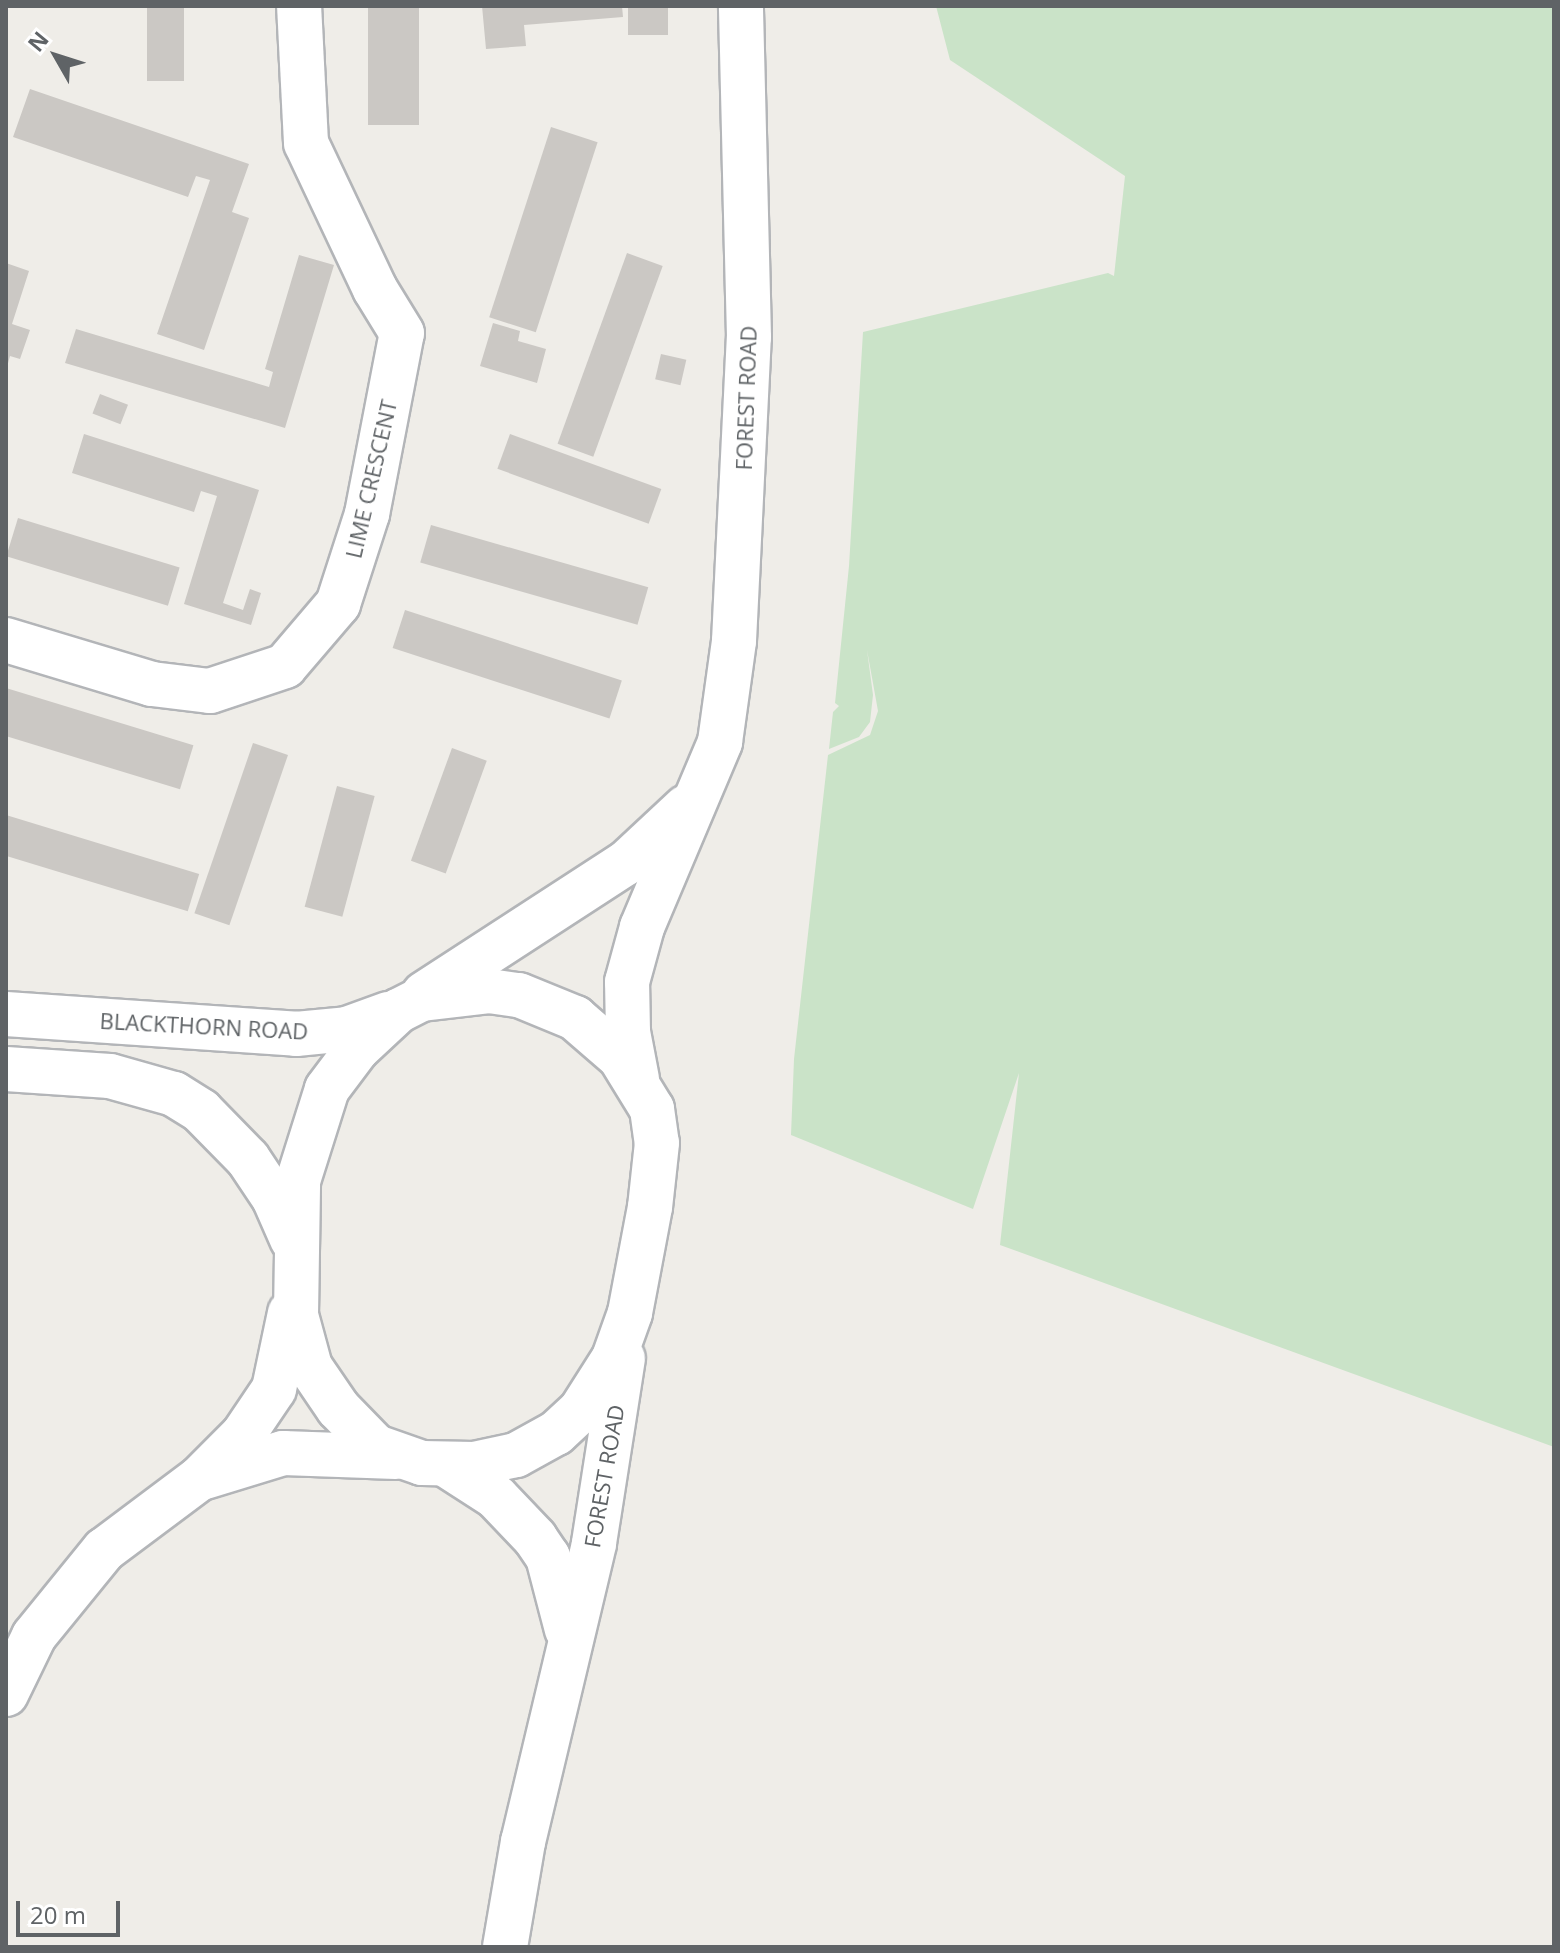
<!DOCTYPE html>
<html>
<head>
<meta charset="utf-8">
<style>
	body { margin:0 }
	#map { position:relative; width:1560px; height:1953px; overflow:hidden; background:#efede8; font-family:"Open Sans",sans-serif }
	div>[style] { position:absolute }
	.green>* { inset:0; background:#cae3c8 }
	.building>* { inset:0; background:#cbc8c4; transform-origin:0 0 }
	.roads { filter:drop-shadow(2px 0 #b3b5b8) drop-shadow(-2px 0 #b3b5b8) drop-shadow(0 2px #b3b5b8) drop-shadow(0 -2px #b3b5b8) }
	.minor>* { height:44px; margin:-22px; padding:0 22px; transform-origin:22px; border-radius:22px; background:#fff }
	span { translate:-50% -50%; white-space:nowrap; text-align:center; line-height:1.15; -webkit-text-stroke:7px #fff; paint-order:stroke }
	.street-label { font-size:22px; color:#5f6366 }
	.frame { position:absolute; inset:0; border:8px solid #5f6366; pointer-events:none }
	.north { position:absolute; left:16px; top:16px; width:80px; height:80px; -webkit-text-stroke:6px #fff; paint-order:stroke; rotate:309deg; font-size:22px; font-weight:700; line-height:32px; text-align:center; color:#5f6366 }
	.north::after { content:''; display:block; margin:auto; width:28px; height:36px; background:#5f6366; clip-path:polygon(50% 0,100% 100%,50% 72%,0 100%) }
	.scale { position:absolute; left:16px; top:1901px; width:104px; height:36px; box-sizing:border-box; border:4px solid #5f6366; border-top:0; padding-left:10px; font-size:24px; line-height:28px; white-space:nowrap; color:#5f6366; -webkit-text-stroke:6px #fff; paint-order:stroke }
</style>
</head>
<body>
<div id="map">
	<div class="green">
		<div style="clip-path:polygon(936px 6px,1554px 6px,1554px 1447px,1000px 1245px,1019px 1073px,973px 1209px,791px 1135px,794px 1059px,828px 755px,870px 735px,878px 711px,867px 650px,873px 695px,870px 722px,859px 737px,829px 749px,833px 712px,839px 706px,835px 703px,849px 566px,863px 332px,1108px 273px,1114px 276px,1125px 176px,950px 60px)"></div>
	</div>
	<div class="building">
		<div style="left:147px;top:6px;width:37px;height:75px"></div>
		<div style="left:368px;top:6px;width:51px;height:119px"></div>
		<div style="clip-path:polygon(482px 6px,622px 6px,623px 17px,524px 25px,526px 46px,486px 49px)"></div>
		<div style="left:628px;top:6px;width:40px;height:29px"></div>
		<div style="clip-path:polygon(30px 89px,249px 164px,232px 212px,249px 218px,204px 350px,157px 334px,210px 180px,196px 176px,188px 197px,13px 137px)"></div>
		<div style="left:551px;top:127px;width:49px;height:200px;rotate:18deg"></div>
		<div style="left:627px;top:253px;width:38px;height:203px;rotate:20deg"></div>
		<div style="clip-path:polygon(299px 255px,334px 265px,285px 428px,65px 363px,76px 329px,269px 387px,273px 372px,265px 369px)"></div>
		<div style="clip-path:polygon(6px 263px,29px 271px,12px 324px,30px 330px,20px 359px,10px 356px,7px 367px)"></div>
		<div style="clip-path:polygon(493px 323px,520px 331px,518px 341px,546px 349px,537px 383px,480px 366px)"></div>
		<div style="left:661px;top:354px;width:26px;height:26px;rotate:13deg"></div>
		<div style="left:100px;top:394px;width:30px;height:21px;rotate:21deg"></div>
		<div style="clip-path:polygon(84px 434px,259px 490px,223px 603px,243px 610px,250px 589px,261px 593px,251px 625px,184px 604px,217px 496px,201px 491px,194px 512px,72px 473px)"></div>
		<div style="left:510px;top:434px;width:161px;height:37px;rotate:20deg"></div>
		<div style="left:18px;top:518px;width:169px;height:40px;rotate:17deg"></div>
		<div style="left:431px;top:525px;width:226px;height:39px;rotate:16deg"></div>
		<div style="left:405px;top:610px;width:228px;height:40px;rotate:18deg"></div>
		<div style="left:6px;top:688px;width:196px;height:46px;rotate:17deg"></div>
		<div style="left:253px;top:743px;width:37px;height:180px;rotate:19deg"></div>
		<div style="left:452px;top:748px;width:37px;height:120px;rotate:20deg"></div>
		<div style="left:337px;top:786px;width:39px;height:125px;rotate:15deg"></div>
		<div style="left:6px;top:815px;width:202px;height:39px;rotate:17deg"></div>
	</div>
	<div class="roads">
		<div class="minor">
			<div style="left:6px;top:640px;width:152px;rotate:16.8deg"></div>
			<div style="left:152px;top:684px;width:58px;rotate:6.9deg"></div>
			<div style="left:210px;top:691px;width:79px;rotate:-18.4deg"></div>
			<div style="left:285px;top:666px;width:82px;rotate:-49.5deg"></div>
			<div style="left:338px;top:604px;width:95px;rotate:-72.1deg"></div>
			<div style="left:367px;top:514px;width:184px;rotate:-79.1deg"></div>
			<div style="left:402px;top:333px;width:52px;rotate:-121.5deg"></div>
			<div style="left:375px;top:289px;width:161px;rotate:-115.3deg"></div>
			<div style="left:306px;top:143px;width:137px;rotate:-92.9deg"></div>
			<div style="left:489px;top:991px;width:30px;rotate:8deg"></div>
			<div style="left:519px;top:995px;width:61px;rotate:22.3deg"></div>
			<div style="left:575px;top:1018px;width:60px;rotate:40.9deg"></div>
			<div style="left:620px;top:1057px;width:61px;rotate:58.4deg"></div>
			<div style="left:652px;top:1109px;width:34px;rotate:82deg"></div>
			<div style="left:657px;top:1143px;width:64px;rotate:96.2deg"></div>
			<div style="left:650px;top:1207px;width:108px;rotate:100.7deg"></div>
			<div style="left:630px;top:1313px;width:48px;rotate:109.6deg"></div>
			<div style="left:614px;top:1358px;width:62px;rotate:122.4deg"></div>
			<div style="left:581px;top:1410px;width:34px;rotate:137deg"></div>
			<div style="left:556px;top:1433px;width:46px;rotate:151.2deg"></div>
			<div style="left:516px;top:1455px;width:43px;rotate:167.9deg"></div>
			<div style="left:474px;top:1464px;width:52px;rotate:-178.9deg"></div>
			<div style="left:422px;top:1463px;width:49px;rotate:-160.8deg"></div>
			<div style="left:376px;top:1447px;width:54px;rotate:-134.3deg"></div>
			<div style="left:338px;top:1408px;width:50px;rotate:-124.3deg"></div>
			<div style="left:310px;top:1367px;width:54px;rotate:-105.1deg"></div>
			<div style="left:296px;top:1315px;width:134px;rotate:-89.1deg"></div>
			<div style="left:298px;top:1181px;width:96px;rotate:-72.5deg"></div>
			<div style="left:327px;top:1089px;width:50px;rotate:-53.1deg"></div>
			<div style="left:357px;top:1049px;width:56px;rotate:-42.8deg"></div>
			<div style="left:398px;top:1011px;width:27px;rotate:-27deg"></div>
			<div style="left:422px;top:999px;width:67px;rotate:-6.8deg"></div>
			<div style="left:424px;top:994px;width:241px;rotate:-33deg"></div>
			<div style="left:626px;top:863px;width:82px;rotate:-43deg"></div>
			<div style="left:6px;top:1014px;width:291px;rotate:3.9deg"></div>
			<div style="left:296px;top:1034px;width:51px;rotate:-5.6deg"></div>
			<div style="left:347px;top:1029px;width:44px;rotate:-20.1deg"></div>
			<div style="left:6px;top:1069px;width:104px;rotate:3.9deg"></div>
			<div style="left:110px;top:1076px;width:66px;rotate:15.7deg"></div>
			<div style="left:174px;top:1094px;width:32px;rotate:32deg"></div>
			<div style="left:201px;top:1111px;width:67px;rotate:45.6deg"></div>
			<div style="left:248px;top:1159px;width:47px;rotate:56.3deg"></div>
			<div style="left:274px;top:1198px;width:45px;rotate:66.3deg"></div>
			<div style="left:637px;top:1079px;width:48px;rotate:-100.8deg"></div>
			<div style="left:628px;top:1032px;width:50px;rotate:-91.1deg"></div>
			<div style="left:627px;top:982px;width:57px;rotate:-74.7deg"></div>
			<div style="left:642px;top:927px;width:201px;rotate:-67.1deg"></div>
			<div style="left:720px;top:742px;width:102px;rotate:-82.1deg"></div>
			<div style="left:734px;top:641px;width:304px;rotate:-87.2deg"></div>
			<div style="left:749px;top:337px;width:331px;rotate:-91.4deg"></div>
			<div style="left:445px;top:1464px;width:61px;rotate:32.9deg"></div>
			<div style="left:496px;top:1497px;width:57px;rotate:46.4deg"></div>
			<div style="left:535px;top:1538px;width:23px;rotate:56deg"></div>
			<div style="left:548px;top:1557px;width:75px;rotate:75.4deg"></div>
			<div style="left:205px;top:1477px;width:82px;rotate:-17.1deg"></div>
			<div style="left:283px;top:1453px;width:113px;rotate:2deg"></div>
			<div style="left:6px;top:1694px;width:64px;rotate:-64.2deg"></div>
			<div style="left:34px;top:1636px;width:111px;rotate:-50.9deg"></div>
			<div style="left:104px;top:1550px;width:119px;rotate:-36.8deg"></div>
			<div style="left:199px;top:1479px;width:62px;rotate:-45deg"></div>
			<div style="left:243px;top:1435px;width:55px;rotate:-56deg"></div>
			<div style="left:274px;top:1389px;width:78px;rotate:-78.1deg"></div>
			<div style="left:505px;top:1947px;width:107px;rotate:-80.3deg"></div>
			<div style="left:523px;top:1842px;width:307px;rotate:-76.6deg"></div>
			<div style="left:594px;top:1543px;width:187px;rotate:-81.1deg"></div>
		</div>
	</div>
	<div class="street-label">
		<span style="left:746px;top:398px;rotate:-88deg">FOREST ROAD</span>
		<span style="left:371px;top:479px;rotate:-77deg">LIME CRESCENT</span>
		<span style="left:204px;top:1026px;rotate:3deg">BLACKTHORN ROAD</span>
		<span style="left:604px;top:1476px;rotate:-80deg">FOREST ROAD</span>
	</div>
	<div class="frame"></div>
	<div class="north">N</div>
	<div class="scale">20 m</div>
</div>
</body>
</html>
